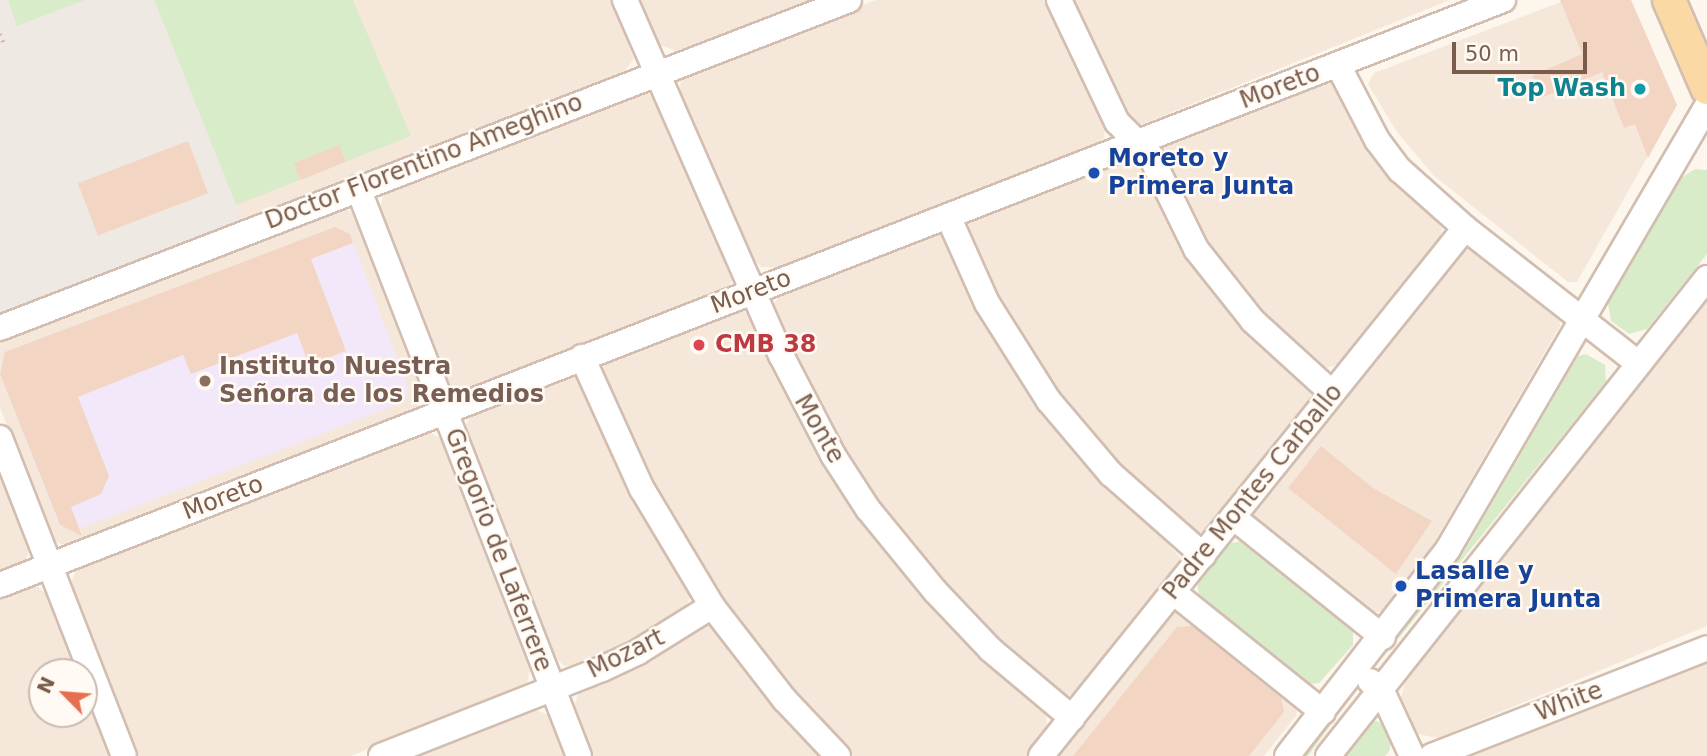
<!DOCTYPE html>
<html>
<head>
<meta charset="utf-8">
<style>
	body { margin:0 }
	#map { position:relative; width:1707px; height:756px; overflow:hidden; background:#fdf6ec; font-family:"DejaVu Sans",sans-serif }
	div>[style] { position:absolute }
	.residential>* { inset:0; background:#f5e8da }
	.industrial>* { inset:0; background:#efe9e4 }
	.education>* { inset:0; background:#f3e8fa }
	.green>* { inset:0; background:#d8ecc9 }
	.building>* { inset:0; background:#f3d5c3; transform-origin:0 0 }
	.path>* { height:3.5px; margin-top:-1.75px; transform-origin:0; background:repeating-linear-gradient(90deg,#d9b8a5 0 2px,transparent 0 7px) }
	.roads { filter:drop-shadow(2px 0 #d1beb0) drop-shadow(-2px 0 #d1beb0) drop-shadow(0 2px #d1beb0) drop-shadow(0 -2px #d1beb0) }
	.minor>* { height:24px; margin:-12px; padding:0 12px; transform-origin:12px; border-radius:12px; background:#fff }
	.major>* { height:32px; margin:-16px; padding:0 16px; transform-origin:16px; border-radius:16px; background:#fbd9a5 }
	.dots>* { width:19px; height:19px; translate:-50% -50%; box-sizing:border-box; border:4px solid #fffaf3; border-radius:50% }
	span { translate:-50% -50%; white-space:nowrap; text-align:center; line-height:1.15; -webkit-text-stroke:5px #fffaf3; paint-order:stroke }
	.street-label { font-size:24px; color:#7a5c4d }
	.culture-label { font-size:24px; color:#0d838f; font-weight:700 }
	.right { translate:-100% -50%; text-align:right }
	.transit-label { font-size:24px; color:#164399; font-weight:700 }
	.left { translate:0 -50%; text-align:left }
	.health-label { font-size:24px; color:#be3a42; font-weight:700 }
	.education-label { font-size:24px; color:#785e54; font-weight:700 }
	.north { position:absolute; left:28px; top:658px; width:70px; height:70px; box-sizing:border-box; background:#fffaf3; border:2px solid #cabbb1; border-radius:50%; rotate:295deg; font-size:19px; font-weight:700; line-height:28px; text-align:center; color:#7a5c4d }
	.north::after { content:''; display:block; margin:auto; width:24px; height:32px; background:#e76f51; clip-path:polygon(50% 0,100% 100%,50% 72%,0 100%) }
	.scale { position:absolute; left:1452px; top:42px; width:135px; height:32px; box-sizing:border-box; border:4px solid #7a5c4d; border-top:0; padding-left:9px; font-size:21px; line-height:24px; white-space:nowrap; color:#7a5c4d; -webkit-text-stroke:5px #fffaf3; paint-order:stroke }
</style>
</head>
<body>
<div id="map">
	<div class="residential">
		<div style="clip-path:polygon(154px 0,611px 0,634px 59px,622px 74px,243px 221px)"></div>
		<div style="clip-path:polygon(637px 0,813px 0,676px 51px,658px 44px)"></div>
		<div style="clip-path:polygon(876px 0,1047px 0,1105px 124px,1104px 138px,1096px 145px,779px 268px,761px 267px,754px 259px,680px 95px,681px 78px,689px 70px)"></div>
		<div style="clip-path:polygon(1071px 0,1450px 0,1140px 125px,1128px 120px)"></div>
		<div style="clip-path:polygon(1566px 0,1675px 108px,1577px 282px,1568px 282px,1433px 175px,1397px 132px,1368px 84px,1374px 73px)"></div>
		<div style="clip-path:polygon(1325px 81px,1336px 85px,1442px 229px,1439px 241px,1342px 363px,1327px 368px,1283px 340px,1206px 250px,1161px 155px,1165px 144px)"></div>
		<div style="clip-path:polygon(643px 91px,655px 97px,734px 276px,731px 283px,723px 290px,469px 389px,453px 388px,446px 382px,379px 212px,384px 192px)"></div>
		<div style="clip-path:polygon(1129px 157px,1141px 161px,1311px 393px,1308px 405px,1210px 528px,1199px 533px,1191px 532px,1082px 430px,1002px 312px,966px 230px,971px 220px)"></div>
		<div style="clip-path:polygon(345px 208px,356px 216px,423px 387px,418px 409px,68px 546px,53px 541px,0 408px,0 338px)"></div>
		<div style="clip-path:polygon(937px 233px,945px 237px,1131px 506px,1180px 557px,1180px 565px,1071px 695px,1064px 696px,1006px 652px,907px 547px,810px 398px,772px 307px,782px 291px)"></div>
		<div style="clip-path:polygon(1469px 246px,1558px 313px,1560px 326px,1431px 548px,1383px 610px,1372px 614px,1252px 517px,1252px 511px)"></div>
		<div style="clip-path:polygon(1707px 301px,1707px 626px,1438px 738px,1417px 734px,1400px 703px,1405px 680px)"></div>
		<div style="clip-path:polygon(738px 310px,753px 315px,817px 442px,1046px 710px,1047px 730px,1027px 756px,853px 756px,752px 645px,669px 519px,600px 373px,608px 360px)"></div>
		<div style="clip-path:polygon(571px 375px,579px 378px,691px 596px,683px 611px,632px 644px,574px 667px,563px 665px,551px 653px,465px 427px,471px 414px)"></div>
		<div style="clip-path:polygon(429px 432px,444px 440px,531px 665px,527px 684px,351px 756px,135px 756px,70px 586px,77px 568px)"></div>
		<div style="clip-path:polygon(0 468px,30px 549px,24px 563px,0 575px)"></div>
		<div style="clip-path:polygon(27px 587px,38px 587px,51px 598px,79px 672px,42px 672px,42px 714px,84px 714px,84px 684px,112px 756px,0 756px,0 598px)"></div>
		<div style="clip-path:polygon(1178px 609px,1298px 704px,1296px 716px,1264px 756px,1055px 756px)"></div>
		<div style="clip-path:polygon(710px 626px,826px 756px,591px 756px,573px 709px,580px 689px,699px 627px)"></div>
		<div style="clip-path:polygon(1707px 663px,1707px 756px,1468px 756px)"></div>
		<div style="clip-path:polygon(534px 709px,550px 716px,566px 756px,410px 756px)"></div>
	</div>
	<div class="industrial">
		<div style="clip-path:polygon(0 0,154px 0,243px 221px,0 316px)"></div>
	</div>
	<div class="education">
		<div style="clip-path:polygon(335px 227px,350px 234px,409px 389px,403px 402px,73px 531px,59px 525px,0 374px,5px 352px)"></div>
	</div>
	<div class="green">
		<div style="clip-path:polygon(8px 0,85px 0,17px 26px)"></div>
		<div style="clip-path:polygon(154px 0,353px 0,411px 136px,236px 205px)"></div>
		<div style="clip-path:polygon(1695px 169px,1707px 170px,1707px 254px,1647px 329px,1629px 334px,1611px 321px,1608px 303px,1681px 178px)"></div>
		<div style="clip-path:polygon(1586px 354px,1605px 365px,1606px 382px,1381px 660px,1464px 551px,1578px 356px)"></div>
		<div style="clip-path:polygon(1245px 540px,1353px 625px,1353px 645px,1319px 683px,1306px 684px,1199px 600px,1197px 579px,1224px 545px)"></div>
		<div style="clip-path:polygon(1351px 697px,1308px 756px,1301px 756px,1349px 697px)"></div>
		<div style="clip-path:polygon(1373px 720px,1384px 724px,1391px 740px,1389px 752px,1385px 756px,1344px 756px)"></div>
	</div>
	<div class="building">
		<div style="clip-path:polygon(1560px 0,1631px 0,1677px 105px,1648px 158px,1635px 124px,1624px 128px,1602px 72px,1541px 98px,1532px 76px,1582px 54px)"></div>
		<div style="left:188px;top:141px;width:56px;height:118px;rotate:69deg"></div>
		<div style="left:339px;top:145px;width:18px;height:49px;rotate:68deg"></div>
		<div style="clip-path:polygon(335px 227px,350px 234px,353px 243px,311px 259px,346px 351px,309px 365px,297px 333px,191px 374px,183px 355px,78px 397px,109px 476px,101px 494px,71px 507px,82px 536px,60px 525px,0 374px,5px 352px)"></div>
		<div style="clip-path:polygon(1321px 446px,1373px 488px,1432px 521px,1396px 574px,1288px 488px)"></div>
		<div style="clip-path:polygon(1192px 626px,1281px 698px,1284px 712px,1249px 756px,1073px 756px,1177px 627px)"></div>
	</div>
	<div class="path">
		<div style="left:0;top:34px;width:11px;rotate:68deg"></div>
	</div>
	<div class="roads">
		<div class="minor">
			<div style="left:625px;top:0;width:388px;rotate:66.3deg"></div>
			<div style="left:781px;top:355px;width:113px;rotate:62.5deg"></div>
			<div style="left:833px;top:455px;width:64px;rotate:57.1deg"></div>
			<div style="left:868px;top:509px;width:106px;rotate:50.7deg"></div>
			<div style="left:935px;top:591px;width:81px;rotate:46.5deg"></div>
			<div style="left:991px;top:650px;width:106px;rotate:40deg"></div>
			<div style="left:1059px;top:0;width:135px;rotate:64.6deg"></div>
			<div style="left:1117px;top:122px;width:47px;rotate:45deg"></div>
			<div style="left:1150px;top:155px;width:105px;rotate:63.9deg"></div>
			<div style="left:1196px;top:249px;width:92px;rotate:51.6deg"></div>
			<div style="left:1253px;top:321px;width:107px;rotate:42.3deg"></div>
			<div style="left:1338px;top:65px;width:85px;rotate:62.5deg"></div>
			<div style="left:1377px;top:140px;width:38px;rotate:53deg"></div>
			<div style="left:1400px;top:170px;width:87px;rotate:41.7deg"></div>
			<div style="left:1465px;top:228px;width:219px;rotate:38deg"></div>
			<div style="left:358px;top:188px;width:609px;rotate:68.74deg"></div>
			<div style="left:948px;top:216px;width:95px;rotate:65.9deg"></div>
			<div style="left:987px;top:303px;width:116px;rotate:57.7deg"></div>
			<div style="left:1049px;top:401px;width:96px;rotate:49.7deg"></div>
			<div style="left:1111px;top:474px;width:123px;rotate:41.4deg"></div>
			<div style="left:0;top:328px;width:910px;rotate:-21.12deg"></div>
			<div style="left:582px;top:357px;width:145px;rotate:65.6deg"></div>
			<div style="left:642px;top:489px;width:136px;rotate:59.1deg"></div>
			<div style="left:712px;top:606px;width:119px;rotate:52.2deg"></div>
			<div style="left:785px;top:700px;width:77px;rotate:46.6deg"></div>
			<div style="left:0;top:438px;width:341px;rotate:68.7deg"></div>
			<div style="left:1233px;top:517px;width:192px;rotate:38.7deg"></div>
			<div style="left:0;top:585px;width:1613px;rotate:-21.27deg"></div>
			<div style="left:1173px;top:592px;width:192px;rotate:38.7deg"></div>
			<div style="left:1370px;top:681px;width:16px;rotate:40deg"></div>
			<div style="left:1382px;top:691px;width:72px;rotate:65.2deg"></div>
			<div style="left:381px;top:756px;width:238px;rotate:-21.5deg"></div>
			<div style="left:602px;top:669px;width:40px;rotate:-25deg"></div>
			<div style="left:638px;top:652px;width:87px;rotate:-31.9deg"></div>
			<div style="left:1041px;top:756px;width:677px;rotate:-51.23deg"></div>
			<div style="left:1287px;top:756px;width:262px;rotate:-52.1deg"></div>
			<div style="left:1448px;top:549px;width:513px;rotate:-59.69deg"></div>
			<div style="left:1328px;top:756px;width:610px;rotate:-51.59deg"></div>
			<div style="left:1432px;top:756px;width:295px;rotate:-21.4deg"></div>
		</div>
		<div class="major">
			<div style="left:1669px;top:0;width:96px;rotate:66.6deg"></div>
		</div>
	</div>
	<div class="dots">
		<div style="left:1640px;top:89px;background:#0f9aa8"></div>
		<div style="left:1094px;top:173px;background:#1a4fb4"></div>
		<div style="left:699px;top:345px;background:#e0444e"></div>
		<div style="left:205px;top:381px;background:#8d6e63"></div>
		<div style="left:1401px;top:586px;background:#1a4fb4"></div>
	</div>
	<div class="street-label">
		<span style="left:1280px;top:87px;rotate:-21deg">Moreto</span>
		<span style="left:424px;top:162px;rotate:-21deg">Doctor Florentino Ameghino</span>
		<span style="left:751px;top:292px;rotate:-21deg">Moreto</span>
		<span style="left:819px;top:429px;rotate:60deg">Monte</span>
		<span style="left:1253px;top:492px;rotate:-51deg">Padre Montes Carballo</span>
		<span style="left:223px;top:498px;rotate:-21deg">Moreto</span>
		<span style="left:498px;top:550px;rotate:69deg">Gregorio de Laferrere</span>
		<span style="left:626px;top:654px;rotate:-26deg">Mozart</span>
		<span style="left:1569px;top:702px;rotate:-21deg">White</span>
	</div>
	<div class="culture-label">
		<span class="right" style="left:1626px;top:89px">Top Wash</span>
	</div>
	<div class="transit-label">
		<span class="left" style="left:1108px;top:173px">Moreto y<br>Primera Junta</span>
		<span class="left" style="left:1415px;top:586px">Lasalle y<br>Primera Junta</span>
	</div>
	<div class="health-label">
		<span class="left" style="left:715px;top:345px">CMB 38</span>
	</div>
	<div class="education-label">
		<span class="left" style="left:219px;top:381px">Instituto Nuestra<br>Señora de los Remedios</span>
	</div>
	<div class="north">N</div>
	<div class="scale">50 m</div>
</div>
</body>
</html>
